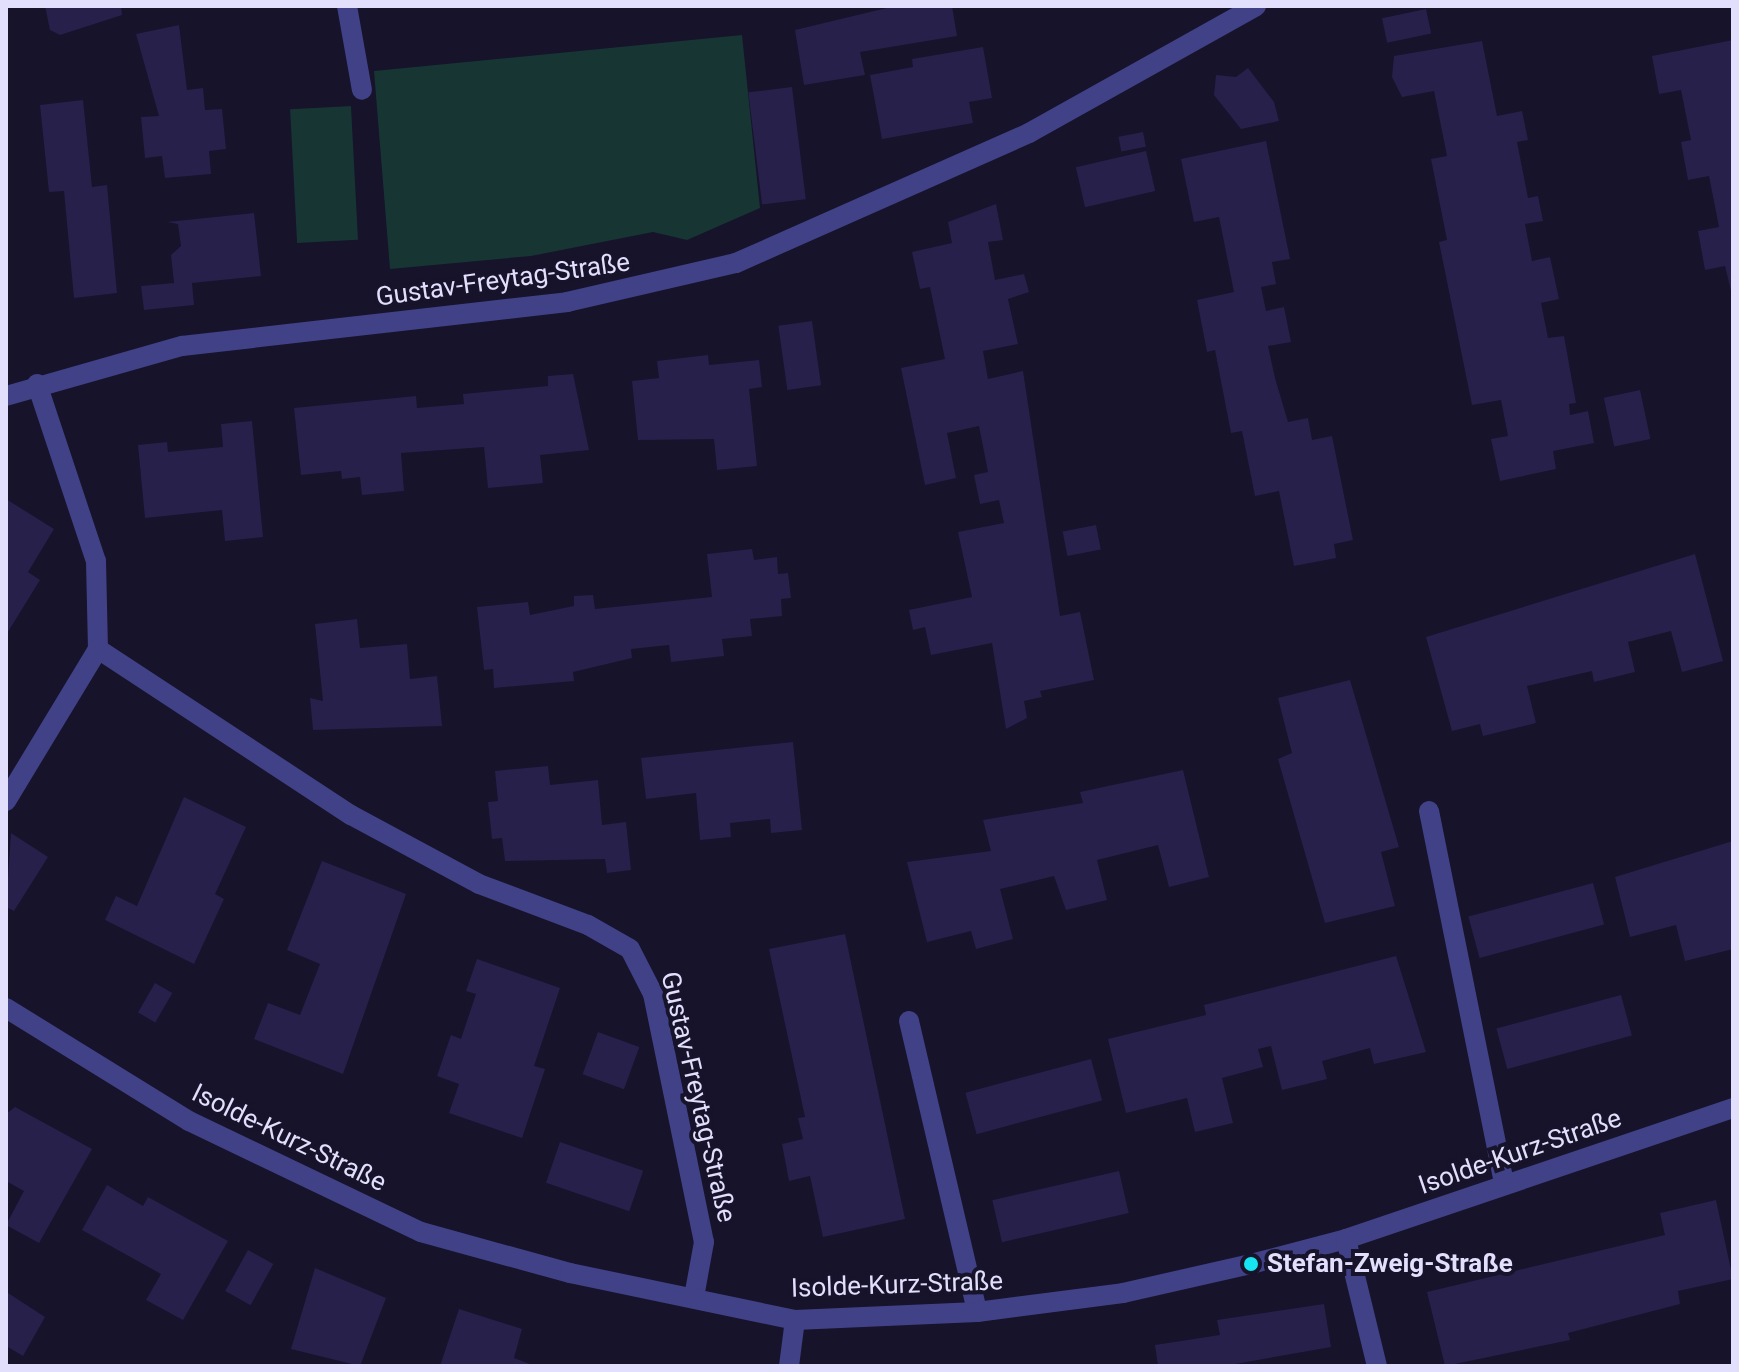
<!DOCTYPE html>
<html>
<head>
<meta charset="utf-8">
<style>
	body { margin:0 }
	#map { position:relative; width:1739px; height:1372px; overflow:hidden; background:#16132b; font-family:Roboto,sans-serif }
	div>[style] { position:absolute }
	.green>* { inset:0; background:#173533; transform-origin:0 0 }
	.building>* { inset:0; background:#27204b; transform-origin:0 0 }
	.lane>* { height:20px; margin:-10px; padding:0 10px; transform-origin:10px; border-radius:10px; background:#414187 }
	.street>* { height:20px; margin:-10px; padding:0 10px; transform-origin:10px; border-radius:10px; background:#414187 }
	.dots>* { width:22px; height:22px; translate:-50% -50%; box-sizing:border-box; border:4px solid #16132b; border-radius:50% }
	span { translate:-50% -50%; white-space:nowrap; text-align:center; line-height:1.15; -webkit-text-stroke:8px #16132b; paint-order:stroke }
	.street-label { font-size:26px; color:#e2dffd }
	.poi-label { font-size:26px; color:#e2dffd; font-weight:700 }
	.left { translate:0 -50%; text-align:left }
	.frame { position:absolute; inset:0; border:8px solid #e2dffd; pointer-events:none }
</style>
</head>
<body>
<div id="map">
	<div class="green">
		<div style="clip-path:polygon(742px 35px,760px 208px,687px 240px,653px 232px,531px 256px,390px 269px,374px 71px)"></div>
		<div style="left:351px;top:106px;width:134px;height:61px;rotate:87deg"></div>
	</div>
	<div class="building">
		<div style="clip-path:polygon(45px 6px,121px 6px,122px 15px,60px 35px,50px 30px)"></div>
		<div style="clip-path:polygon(895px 6px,952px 6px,957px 36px,860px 52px,865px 75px,804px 85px,795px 30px)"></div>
		<div style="left:1426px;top:9px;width:25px;height:45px;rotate:78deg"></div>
		<div style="clip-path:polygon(179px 25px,187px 90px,203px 88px,205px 110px,222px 109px,226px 149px,209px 151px,211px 174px,165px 178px,162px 156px,145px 158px,141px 117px,159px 116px,136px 34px)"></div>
		<div style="clip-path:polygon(1733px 40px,1733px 295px,1732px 295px,1725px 266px,1705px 270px,1698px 231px,1719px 227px,1709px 176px,1688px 180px,1681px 142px,1691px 140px,1681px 90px,1659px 94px,1652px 56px)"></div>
		<div style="clip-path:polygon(1482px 41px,1497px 116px,1522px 111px,1528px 140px,1517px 142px,1528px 198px,1538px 196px,1543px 221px,1525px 224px,1532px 261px,1550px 257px,1559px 299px,1541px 303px,1548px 338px,1564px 336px,1576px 403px,1569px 404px,1570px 415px,1588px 411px,1594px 443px,1553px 451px,1556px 469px,1500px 481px,1491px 439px,1508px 436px,1501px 400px,1472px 405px,1439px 242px,1447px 240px,1431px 159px,1447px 156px,1434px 91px,1402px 97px,1392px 77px,1394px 56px)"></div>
		<div style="clip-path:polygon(983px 47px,992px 98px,969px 102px,973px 123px,882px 139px,870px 75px,913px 67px,912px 59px)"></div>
		<div style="clip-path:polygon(1248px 68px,1274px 102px,1279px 121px,1241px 129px,1214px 95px,1216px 75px,1236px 77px)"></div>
		<div style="left:792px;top:87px;width:113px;height:44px;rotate:83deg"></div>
		<div style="clip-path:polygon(83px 100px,92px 187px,107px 185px,117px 293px,74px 298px,64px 191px,49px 192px,40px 105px)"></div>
		<div style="left:1143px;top:132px;width:15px;height:25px;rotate:79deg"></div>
		<div style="clip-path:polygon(1266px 141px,1290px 259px,1272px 262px,1276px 284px,1261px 287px,1266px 311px,1284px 307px,1291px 342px,1268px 346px,1275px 378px,1288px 422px,1308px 418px,1312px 440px,1332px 436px,1353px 540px,1334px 544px,1336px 558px,1294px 566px,1279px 491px,1255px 496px,1242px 431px,1231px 433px,1215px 350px,1207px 352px,1197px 300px,1234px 292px,1219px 217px,1194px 222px,1181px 159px)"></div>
		<div style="left:1146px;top:151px;width:41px;height:72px;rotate:77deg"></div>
		<div style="clip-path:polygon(996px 204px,1003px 240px,988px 242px,995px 280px,1024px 274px,1029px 292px,1008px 299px,1018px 344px,983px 351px,988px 379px,1023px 371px,1060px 616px,1080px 612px,1094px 680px,1040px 691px,1042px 697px,1024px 701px,1027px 718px,1006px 729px,992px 643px,931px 655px,925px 627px,913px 630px,909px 610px,972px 597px,958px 532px,1004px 523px,999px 500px,980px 504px,974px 475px,988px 472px,979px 426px,947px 433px,956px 478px,925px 485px,901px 368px,945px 359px,930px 287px,920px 289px,912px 252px,952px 243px,948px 222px)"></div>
		<div style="clip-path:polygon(254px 213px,261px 276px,192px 283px,194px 305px,144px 310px,141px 286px,174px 283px,171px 255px,181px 246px,178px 224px,167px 222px)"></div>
		<div style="left:812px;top:321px;width:65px;height:34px;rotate:82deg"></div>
		<div style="clip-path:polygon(708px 355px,709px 365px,759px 360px,762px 387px,749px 389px,757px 466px,717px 470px,714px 439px,638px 440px,632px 381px,659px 378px,657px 361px)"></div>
		<div style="clip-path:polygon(573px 374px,589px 450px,540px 455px,543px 483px,488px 488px,484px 447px,401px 453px,404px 491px,362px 495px,360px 477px,342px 479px,341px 471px,301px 475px,294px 408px,416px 396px,417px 408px,464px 404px,463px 394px,548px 386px,548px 376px)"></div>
		<div style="left:1640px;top:390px;width:50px;height:37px;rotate:78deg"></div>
		<div style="clip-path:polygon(252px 421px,263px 537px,225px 541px,222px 510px,145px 518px,138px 445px,167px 442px,168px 452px,223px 447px,221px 424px)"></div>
		<div style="clip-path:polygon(6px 499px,54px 529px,28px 572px,40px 580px,6px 635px)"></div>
		<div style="left:1096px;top:525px;width:25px;height:34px;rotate:79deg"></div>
		<div style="clip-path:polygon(752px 549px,754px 560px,777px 557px,778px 574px,788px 573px,791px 598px,781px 599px,782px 616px,750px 619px,752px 636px,722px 639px,724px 656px,671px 662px,669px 645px,631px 649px,632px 658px,573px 672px,574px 681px,494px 688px,493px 669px,484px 670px,477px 607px,528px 602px,530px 615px,574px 606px,574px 596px,593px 595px,595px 609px,712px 597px,707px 554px)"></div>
		<div style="clip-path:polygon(1695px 554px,1723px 661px,1682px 672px,1671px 631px,1628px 642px,1635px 672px,1594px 682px,1592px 671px,1527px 686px,1536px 723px,1483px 736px,1480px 724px,1452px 731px,1426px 637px)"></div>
		<div style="clip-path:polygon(357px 619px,360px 648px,407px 644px,410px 679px,437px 676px,442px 726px,313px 730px,310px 698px,323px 701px,315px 624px)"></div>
		<div style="clip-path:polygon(1350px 680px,1399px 847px,1381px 852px,1395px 906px,1325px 923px,1278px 759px,1292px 753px,1278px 698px)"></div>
		<div style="clip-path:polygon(793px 742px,802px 830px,771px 833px,770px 819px,730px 823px,731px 837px,700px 840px,696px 793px,646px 799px,641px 758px)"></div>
		<div style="clip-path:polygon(548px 766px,550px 785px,598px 780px,602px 825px,626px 822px,631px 870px,607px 873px,605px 859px,505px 861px,502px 838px,492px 839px,488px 802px,498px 801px,495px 771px)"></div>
		<div style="clip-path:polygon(1183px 770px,1209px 877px,1169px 887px,1158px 845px,1097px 860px,1107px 900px,1066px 910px,1054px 876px,1000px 889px,1013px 939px,976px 949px,971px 931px,927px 942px,907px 862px,991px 851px,983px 820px,1083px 803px,1080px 792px)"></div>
		<div style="clip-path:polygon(184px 797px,246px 827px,215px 894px,224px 899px,194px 964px,105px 920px,116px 896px,137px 906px)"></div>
		<div style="clip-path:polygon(11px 833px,48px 857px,14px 911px,6px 907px)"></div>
		<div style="clip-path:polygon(1733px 841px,1733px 949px,1685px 961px,1676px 925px,1630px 937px,1615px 877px)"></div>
		<div style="clip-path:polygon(322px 861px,406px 894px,343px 1074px,254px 1039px,268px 1003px,300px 1015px,320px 964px,287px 950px)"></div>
		<div style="left:1593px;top:883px;width:43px;height:129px;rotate:75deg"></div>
		<div style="clip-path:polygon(845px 934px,905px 1219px,823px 1237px,810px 1176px,789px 1181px,782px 1144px,803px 1139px,798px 1118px,805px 1117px,769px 949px)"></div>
		<div style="clip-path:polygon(1396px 956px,1426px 1052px,1374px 1064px,1370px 1048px,1322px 1061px,1327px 1079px,1282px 1090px,1271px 1046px,1258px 1049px,1263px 1067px,1222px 1078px,1233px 1123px,1195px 1132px,1187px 1098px,1126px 1113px,1108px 1039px,1206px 1015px,1204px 1005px)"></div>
		<div style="clip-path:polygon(477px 959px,560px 988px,534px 1066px,545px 1069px,522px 1138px,449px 1113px,459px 1084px,437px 1076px,451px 1035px,461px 1039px,476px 994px,466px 991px)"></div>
		<div style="left:155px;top:983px;width:20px;height:34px;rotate:30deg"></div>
		<div style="left:1621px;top:995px;width:42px;height:129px;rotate:75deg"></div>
		<div style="left:598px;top:1032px;width:44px;height:45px;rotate:20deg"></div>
		<div style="left:1091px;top:1059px;width:43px;height:130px;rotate:75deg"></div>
		<div style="clip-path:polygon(15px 1107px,92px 1149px,39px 1243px,6px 1225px,24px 1191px,6px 1181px,6px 1114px)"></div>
		<div style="left:560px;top:1142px;width:88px;height:43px;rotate:19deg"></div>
		<div style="left:1119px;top:1171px;width:43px;height:130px;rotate:77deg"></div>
		<div style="clip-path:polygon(107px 1185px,143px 1206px,148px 1197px,228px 1241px,183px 1320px,146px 1300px,161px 1274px,82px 1230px)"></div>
		<div style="clip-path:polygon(1716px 1200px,1733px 1279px,1678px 1291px,1680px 1304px,1568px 1333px,1570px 1340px,1445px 1366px,1427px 1292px,1665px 1235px,1660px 1213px)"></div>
		<div style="left:248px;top:1250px;width:29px;height:47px;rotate:29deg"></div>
		<div style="clip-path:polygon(315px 1268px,386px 1298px,360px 1366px,291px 1349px)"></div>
		<div style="clip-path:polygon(8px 1293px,45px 1317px,23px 1356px,6px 1346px)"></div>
		<div style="clip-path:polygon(1324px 1304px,1331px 1347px,1224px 1366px,1158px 1366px,1155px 1345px,1220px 1335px,1217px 1320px)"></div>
		<div style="clip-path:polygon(459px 1309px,522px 1329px,514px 1358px,535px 1366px,440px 1366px)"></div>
	</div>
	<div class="lane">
		<div style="left:1429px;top:811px;width:379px;rotate:78.6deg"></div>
		<div style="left:909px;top:1021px;width:299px;rotate:76.8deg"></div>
	</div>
	<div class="street">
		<div style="left:347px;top:6px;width:85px;rotate:79.9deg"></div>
		<div style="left:37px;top:384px;width:187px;rotate:71.6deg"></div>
		<div style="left:96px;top:561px;width:88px;rotate:88.7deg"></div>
		<div style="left:98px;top:649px;width:303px;rotate:33.3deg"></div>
		<div style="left:351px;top:815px;width:145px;rotate:28.3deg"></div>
		<div style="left:479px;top:884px;width:116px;rotate:20.6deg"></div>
		<div style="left:588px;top:925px;width:48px;rotate:29.7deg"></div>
		<div style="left:630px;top:949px;width:51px;rotate:62.9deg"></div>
		<div style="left:653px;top:994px;width:253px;rotate:78.4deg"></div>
		<div style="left:704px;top:1242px;width:56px;rotate:100.3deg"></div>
		<div style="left:6px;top:396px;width:183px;rotate:-15.9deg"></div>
		<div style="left:182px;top:346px;width:388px;rotate:-6.5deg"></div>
		<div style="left:567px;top:302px;width:173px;rotate:-13deg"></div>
		<div style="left:736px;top:263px;width:321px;rotate:-23.9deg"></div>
		<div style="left:1029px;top:133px;width:260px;rotate:-29.2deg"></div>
		<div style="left:6px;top:801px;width:178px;rotate:-58.8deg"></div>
		<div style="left:6px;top:1008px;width:215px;rotate:31.7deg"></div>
		<div style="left:189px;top:1121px;width:257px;rotate:25.6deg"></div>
		<div style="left:421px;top:1232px;width:155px;rotate:15.4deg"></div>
		<div style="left:570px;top:1273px;width:230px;rotate:11.8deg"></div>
		<div style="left:795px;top:1320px;width:182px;rotate:-2.5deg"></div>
		<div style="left:977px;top:1312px;width:147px;rotate:-7.4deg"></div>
		<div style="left:1123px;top:1293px;width:131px;rotate:-12.8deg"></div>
		<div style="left:1251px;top:1264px;width:98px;rotate:-14.7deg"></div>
		<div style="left:1346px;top:1239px;width:409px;rotate:-18.7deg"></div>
		<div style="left:1346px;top:1239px;width:131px;rotate:76.3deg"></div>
		<div style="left:789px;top:1366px;width:46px;rotate:-82.6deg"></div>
	</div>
	<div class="dots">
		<div style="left:1251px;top:1264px;background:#17e4f1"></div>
	</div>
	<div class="street-label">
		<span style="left:503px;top:280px;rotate:-8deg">Gustav-Freytag-Straße</span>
		<span style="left:698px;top:1097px;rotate:77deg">Gustav-Freytag-Straße</span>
		<span style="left:289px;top:1138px;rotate:26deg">Isolde-Kurz-Straße</span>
		<span style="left:1520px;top:1152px;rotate:-19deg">Isolde-Kurz-Straße</span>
		<span style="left:897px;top:1285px;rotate:-2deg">Isolde-Kurz-Straße</span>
	</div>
	<div class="poi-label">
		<span class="left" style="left:1267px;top:1264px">Stefan-Zweig-Straße</span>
	</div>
	<div class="frame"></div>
</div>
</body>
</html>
